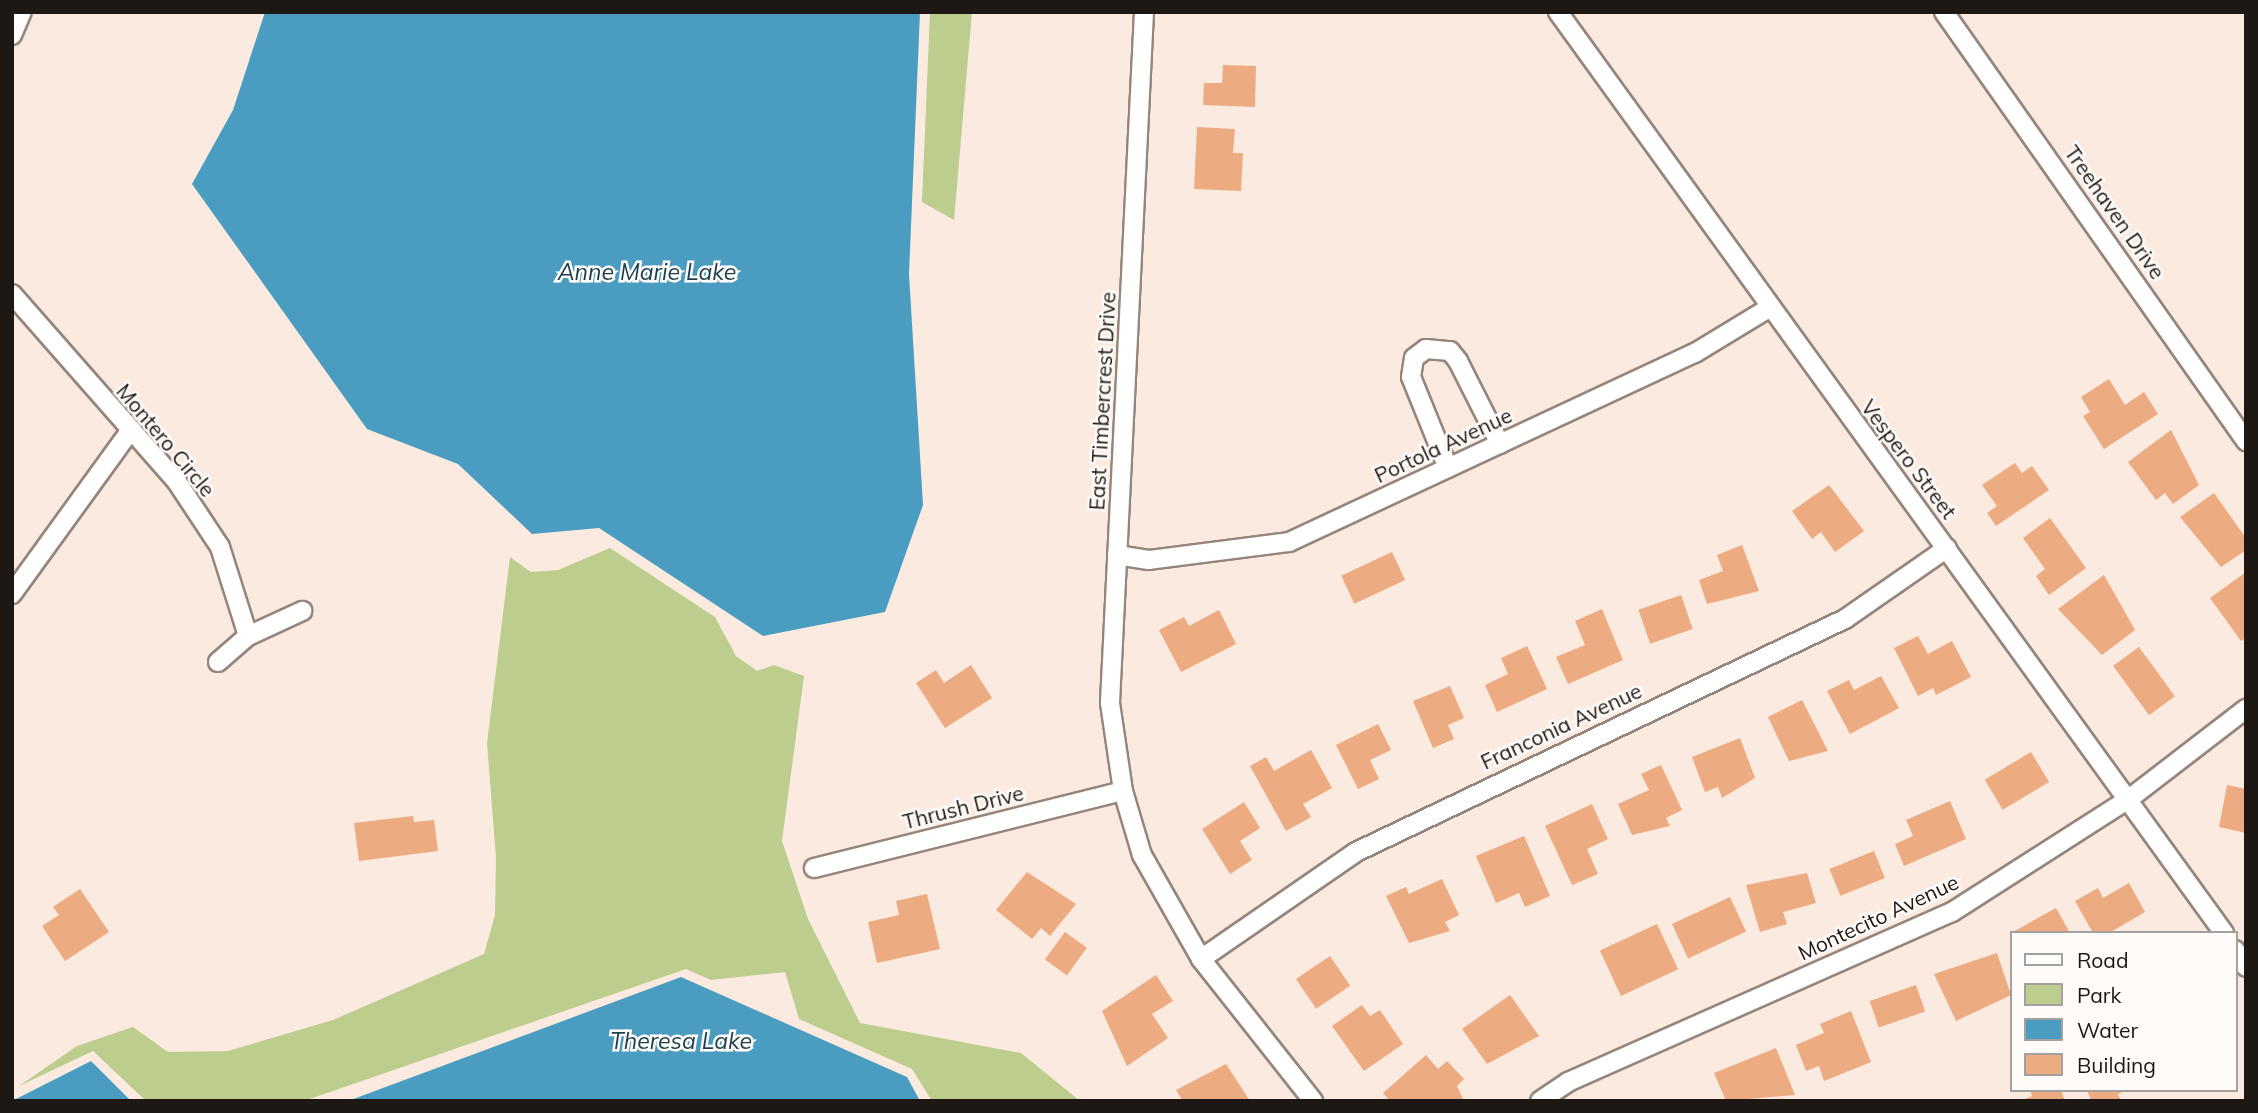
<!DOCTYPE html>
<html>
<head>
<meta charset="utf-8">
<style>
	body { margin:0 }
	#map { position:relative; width:2258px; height:1113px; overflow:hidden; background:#fbeae0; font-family:Mulish,sans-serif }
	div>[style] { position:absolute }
	.green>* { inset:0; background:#bdcd8e }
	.water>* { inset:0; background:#4a9dc0 }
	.building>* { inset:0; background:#edab82; transform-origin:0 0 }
	.roads { filter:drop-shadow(2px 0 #95867d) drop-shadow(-2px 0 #95867d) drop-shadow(0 2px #95867d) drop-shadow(0 -2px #95867d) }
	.minor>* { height:18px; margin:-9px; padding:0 9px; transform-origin:9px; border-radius:9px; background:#fff }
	span { translate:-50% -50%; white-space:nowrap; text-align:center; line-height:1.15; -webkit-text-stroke:5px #fefbf9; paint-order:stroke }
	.street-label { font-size:21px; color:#1e1815 }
	.water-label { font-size:23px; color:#1b3f4f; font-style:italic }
	.frame { position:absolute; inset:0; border:14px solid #1e1815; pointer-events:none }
	.legend { position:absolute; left:2010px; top:931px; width:228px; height:161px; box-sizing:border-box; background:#fefbf9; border:2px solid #a4a09e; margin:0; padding:9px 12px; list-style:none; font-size:21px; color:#1e1815 }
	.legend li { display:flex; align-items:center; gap:14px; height:35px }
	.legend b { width:35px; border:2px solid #a4a09e }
</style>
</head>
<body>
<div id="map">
	<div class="green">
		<div style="clip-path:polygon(930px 12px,972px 12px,954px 220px,922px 202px)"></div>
		<div style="clip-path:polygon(610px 548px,715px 617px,736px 656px,757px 671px,774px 665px,804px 676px,782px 841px,808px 919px,860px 1023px,1021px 1053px,1080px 1101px,932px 1101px,912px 1069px,799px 1019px,785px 972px,711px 980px,686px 969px,304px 1101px,146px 1101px,93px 1051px,19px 1086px,77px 1046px,133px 1027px,168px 1052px,228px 1051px,333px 1020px,484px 954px,495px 915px,496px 857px,487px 743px,510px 557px,531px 572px,558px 570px)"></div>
	</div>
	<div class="water">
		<div style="clip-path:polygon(265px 12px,920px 12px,909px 274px,923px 505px,885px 612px,763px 636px,599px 528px,532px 534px,458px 464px,367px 429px,192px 184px,233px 110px)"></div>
		<div style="clip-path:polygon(681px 977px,907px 1077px,920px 1101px,348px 1101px)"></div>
		<div style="clip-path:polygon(91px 1061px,131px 1101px,12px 1101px)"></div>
	</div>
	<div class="building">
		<div style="clip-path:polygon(1223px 65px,1256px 66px,1255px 107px,1203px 105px,1204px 83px,1222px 83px)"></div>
		<div style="clip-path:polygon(1197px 127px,1235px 129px,1233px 153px,1243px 153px,1241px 191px,1194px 189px)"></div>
		<div style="clip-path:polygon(2109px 379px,2125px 405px,2144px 392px,2158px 414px,2104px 449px,2083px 416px,2090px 412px,2081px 397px)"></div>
		<div style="clip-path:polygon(2171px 430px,2199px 485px,2173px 504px,2165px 493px,2156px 500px,2128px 462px)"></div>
		<div style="clip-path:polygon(2015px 463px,2022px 473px,2032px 466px,2049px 490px,1996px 526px,1987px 513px,1997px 506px,1982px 485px)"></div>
		<div style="clip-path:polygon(1829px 485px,1864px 531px,1835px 552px,1821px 532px,1812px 539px,1792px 511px)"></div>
		<div style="clip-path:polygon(2214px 493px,2246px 538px,2246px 550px,2221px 567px,2180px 517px)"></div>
		<div style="clip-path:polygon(2050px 518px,2086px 568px,2049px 595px,2036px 576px,2045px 569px,2023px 538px)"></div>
		<div style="clip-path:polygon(1742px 545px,1759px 591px,1707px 604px,1699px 580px,1723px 571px,1717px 555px)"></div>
		<div style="left:1392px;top:552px;width:31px;height:56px;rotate:65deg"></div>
		<div style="clip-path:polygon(2246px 572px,2246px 638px,2241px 641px,2210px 598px)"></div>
		<div style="clip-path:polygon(2104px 575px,2135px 630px,2102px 655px,2058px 609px)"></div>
		<div style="left:1681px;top:595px;width:36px;height:45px;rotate:71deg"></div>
		<div style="clip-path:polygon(1602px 609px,1623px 660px,1568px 684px,1556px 657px,1585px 645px,1575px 621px)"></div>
		<div style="clip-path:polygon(1219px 610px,1236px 644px,1181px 672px,1159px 630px,1184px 617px,1189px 626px)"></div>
		<div style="clip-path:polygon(1918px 636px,1928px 654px,1952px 641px,1971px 677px,1936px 695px,1933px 688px,1918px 696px,1894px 648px)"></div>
		<div style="clip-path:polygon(1527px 646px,1547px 689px,1497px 712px,1485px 685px,1508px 674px,1501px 658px)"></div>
		<div style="left:2139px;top:647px;width:61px;height:32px;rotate:54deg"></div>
		<div style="clip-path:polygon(971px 665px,992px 698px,945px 728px,916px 683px,936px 670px,944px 683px)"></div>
		<div style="clip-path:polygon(1881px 676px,1899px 708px,1850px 734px,1827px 691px,1849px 680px,1854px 690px)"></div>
		<div style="clip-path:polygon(1450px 686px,1464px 718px,1448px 725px,1454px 739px,1433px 748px,1413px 701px)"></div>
		<div style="clip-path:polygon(1802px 700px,1828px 751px,1789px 761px,1768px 717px)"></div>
		<div style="clip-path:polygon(1378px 724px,1391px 750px,1370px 760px,1379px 779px,1358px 789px,1336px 745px)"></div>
		<div style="clip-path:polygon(1740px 738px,1755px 778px,1722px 798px,1718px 787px,1705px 792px,1692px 757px)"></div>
		<div style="clip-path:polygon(1311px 750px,1332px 788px,1303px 804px,1311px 817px,1286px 831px,1250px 766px,1266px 757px,1274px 771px)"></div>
		<div style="left:2031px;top:752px;width:35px;height:54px;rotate:59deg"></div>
		<div style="clip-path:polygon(1661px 765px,1682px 810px,1666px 818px,1670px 826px,1632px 835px,1618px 804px,1649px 790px,1641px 774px)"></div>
		<div style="clip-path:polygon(2227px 785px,2246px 789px,2246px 833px,2219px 827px)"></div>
		<div style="clip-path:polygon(1950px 801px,1966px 839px,1904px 866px,1895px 844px,1913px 836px,1906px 820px)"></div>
		<div style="clip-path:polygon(1244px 802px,1260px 828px,1240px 841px,1252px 860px,1230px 874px,1202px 829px)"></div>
		<div style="clip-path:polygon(1592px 804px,1608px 839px,1587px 849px,1598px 874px,1572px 885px,1545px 826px)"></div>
		<div style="clip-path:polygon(413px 816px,414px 822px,434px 820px,438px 851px,359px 861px,354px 823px)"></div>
		<div style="clip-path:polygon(1524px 836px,1550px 896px,1525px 907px,1519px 893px,1496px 903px,1476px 856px)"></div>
		<div style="left:1874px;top:851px;width:29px;height:48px;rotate:68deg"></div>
		<div style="clip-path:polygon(1027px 872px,1076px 904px,1050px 936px,1041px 928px,1032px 939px,996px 910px)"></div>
		<div style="clip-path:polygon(1807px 873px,1816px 903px,1783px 912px,1787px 924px,1760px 932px,1746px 885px)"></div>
		<div style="clip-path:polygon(1442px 879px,1459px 915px,1445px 922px,1450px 931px,1409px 943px,1386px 896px,1406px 887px,1409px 894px)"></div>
		<div style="clip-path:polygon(2129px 883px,2145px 912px,2109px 933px,2093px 933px,2075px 901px,2098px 888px,2103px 898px)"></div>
		<div style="clip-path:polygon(80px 889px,109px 932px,65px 961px,42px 926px,59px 915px,53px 907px)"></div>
		<div style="clip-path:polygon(927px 894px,940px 949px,877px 963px,868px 922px,899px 915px,896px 901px)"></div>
		<div style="left:1730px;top:897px;width:38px;height:64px;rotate:65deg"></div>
		<div style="clip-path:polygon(2056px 908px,2070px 933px,2011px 933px)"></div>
		<div style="left:1657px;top:924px;width:50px;height:63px;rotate:65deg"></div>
		<div style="left:1065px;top:932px;width:27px;height:34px;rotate:36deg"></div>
		<div style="clip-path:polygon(1997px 953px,2011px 995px,1956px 1021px,1934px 974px)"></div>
		<div style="left:1330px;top:956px;width:36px;height:41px;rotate:56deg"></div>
		<div style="clip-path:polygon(1156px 975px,1173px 1001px,1152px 1014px,1168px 1038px,1127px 1066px,1102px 1011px)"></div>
		<div style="left:1916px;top:985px;width:28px;height:49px;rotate:71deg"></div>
		<div style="clip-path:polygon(1510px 995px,1539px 1036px,1487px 1064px,1462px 1029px)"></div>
		<div style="clip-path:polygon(1362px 1005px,1370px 1016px,1380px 1010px,1403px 1044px,1364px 1071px,1332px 1026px)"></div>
		<div style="clip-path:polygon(1851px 1011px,1871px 1062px,1824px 1081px,1819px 1066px,1806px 1071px,1796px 1045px,1824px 1033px,1820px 1024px)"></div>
		<div style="clip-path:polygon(1776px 1048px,1795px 1095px,1726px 1101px,1714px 1073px)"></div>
		<div style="clip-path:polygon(1426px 1055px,1438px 1069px,1447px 1061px,1464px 1079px,1457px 1086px,1464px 1101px,1390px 1101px,1383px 1093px)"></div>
		<div style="clip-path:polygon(1226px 1064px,1250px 1101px,1183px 1101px,1176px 1090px)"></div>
		<div style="clip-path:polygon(2030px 1090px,2061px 1090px,2065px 1101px,2021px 1101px,2032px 1096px)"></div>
		<div style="clip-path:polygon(2087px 1090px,2127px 1090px,2118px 1094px,2121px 1101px,2091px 1101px)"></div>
	</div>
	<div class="roads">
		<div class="minor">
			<div style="left:1144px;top:12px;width:692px;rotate:92.82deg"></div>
			<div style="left:1110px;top:703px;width:89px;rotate:81.6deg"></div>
			<div style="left:1123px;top:791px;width:67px;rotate:73.5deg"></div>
			<div style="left:1142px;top:855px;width:120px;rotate:60.4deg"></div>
			<div style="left:1201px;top:959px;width:181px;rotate:51.7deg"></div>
			<div style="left:1558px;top:12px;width:1137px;rotate:54.13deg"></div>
			<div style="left:1944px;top:12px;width:525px;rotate:54.86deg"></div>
			<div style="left:12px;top:35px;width:25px;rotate:-67deg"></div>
			<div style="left:12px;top:294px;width:250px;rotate:48.7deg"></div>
			<div style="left:177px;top:482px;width:78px;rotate:56.5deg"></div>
			<div style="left:220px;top:547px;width:93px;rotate:72.5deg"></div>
			<div style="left:1448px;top:468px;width:98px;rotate:-112.1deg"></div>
			<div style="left:1411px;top:377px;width:19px;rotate:-81deg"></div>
			<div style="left:1414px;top:358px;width:15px;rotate:-37deg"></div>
			<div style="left:1426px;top:349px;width:24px;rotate:5deg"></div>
			<div style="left:1450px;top:351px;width:13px;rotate:51deg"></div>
			<div style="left:1458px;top:361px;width:93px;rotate:63.2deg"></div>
			<div style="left:1117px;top:555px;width:32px;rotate:9deg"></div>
			<div style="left:1149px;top:560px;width:141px;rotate:-7.3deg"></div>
			<div style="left:1289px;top:542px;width:448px;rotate:-25deg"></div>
			<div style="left:1695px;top:353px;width:87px;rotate:-31.3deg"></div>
			<div style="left:12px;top:594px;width:201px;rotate:-54.1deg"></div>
			<div style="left:218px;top:662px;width:40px;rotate:-41deg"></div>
			<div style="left:248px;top:636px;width:60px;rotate:-24.8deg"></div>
			<div style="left:814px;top:868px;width:318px;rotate:-14deg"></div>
			<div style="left:2235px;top:950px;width:20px;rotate:57deg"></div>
			<div style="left:1201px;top:959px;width:188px;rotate:-34.6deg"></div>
			<div style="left:1356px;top:852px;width:542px;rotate:-25.48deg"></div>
			<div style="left:1845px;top:619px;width:124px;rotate:-34.8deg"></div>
			<div style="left:1540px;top:1101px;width:34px;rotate:-34deg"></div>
			<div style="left:1568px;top:1082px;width:420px;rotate:-23.9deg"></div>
			<div style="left:1952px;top:912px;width:210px;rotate:-32.6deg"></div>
			<div style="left:2129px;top:799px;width:148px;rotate:-37.6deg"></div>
		</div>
	</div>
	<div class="street-label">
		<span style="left:2115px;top:212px;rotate:55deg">Treehaven Drive</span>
		<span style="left:1102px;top:401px;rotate:-87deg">East Timbercrest Drive</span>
		<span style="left:166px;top:440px;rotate:50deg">Montero Circle</span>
		<span style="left:1443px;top:445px;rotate:-25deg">Portola Avenue</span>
		<span style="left:1909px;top:459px;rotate:53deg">Vespero Street</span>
		<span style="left:1561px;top:726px;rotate:-25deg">Franconia Avenue</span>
		<span style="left:963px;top:807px;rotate:-14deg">Thrush Drive</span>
		<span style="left:1878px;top:917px;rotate:-25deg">Montecito Avenue</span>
	</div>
	<div class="water-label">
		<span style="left:647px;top:272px">Anne Marie Lake</span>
		<span style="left:681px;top:1041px">Theresa Lake</span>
	</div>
	<div class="frame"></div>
	<ul class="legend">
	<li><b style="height:9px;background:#fff"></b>Road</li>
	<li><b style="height:19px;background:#bdcd8e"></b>Park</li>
	<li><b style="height:19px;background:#4a9dc0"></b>Water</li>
	<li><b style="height:19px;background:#edab82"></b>Building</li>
	</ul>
</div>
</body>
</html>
